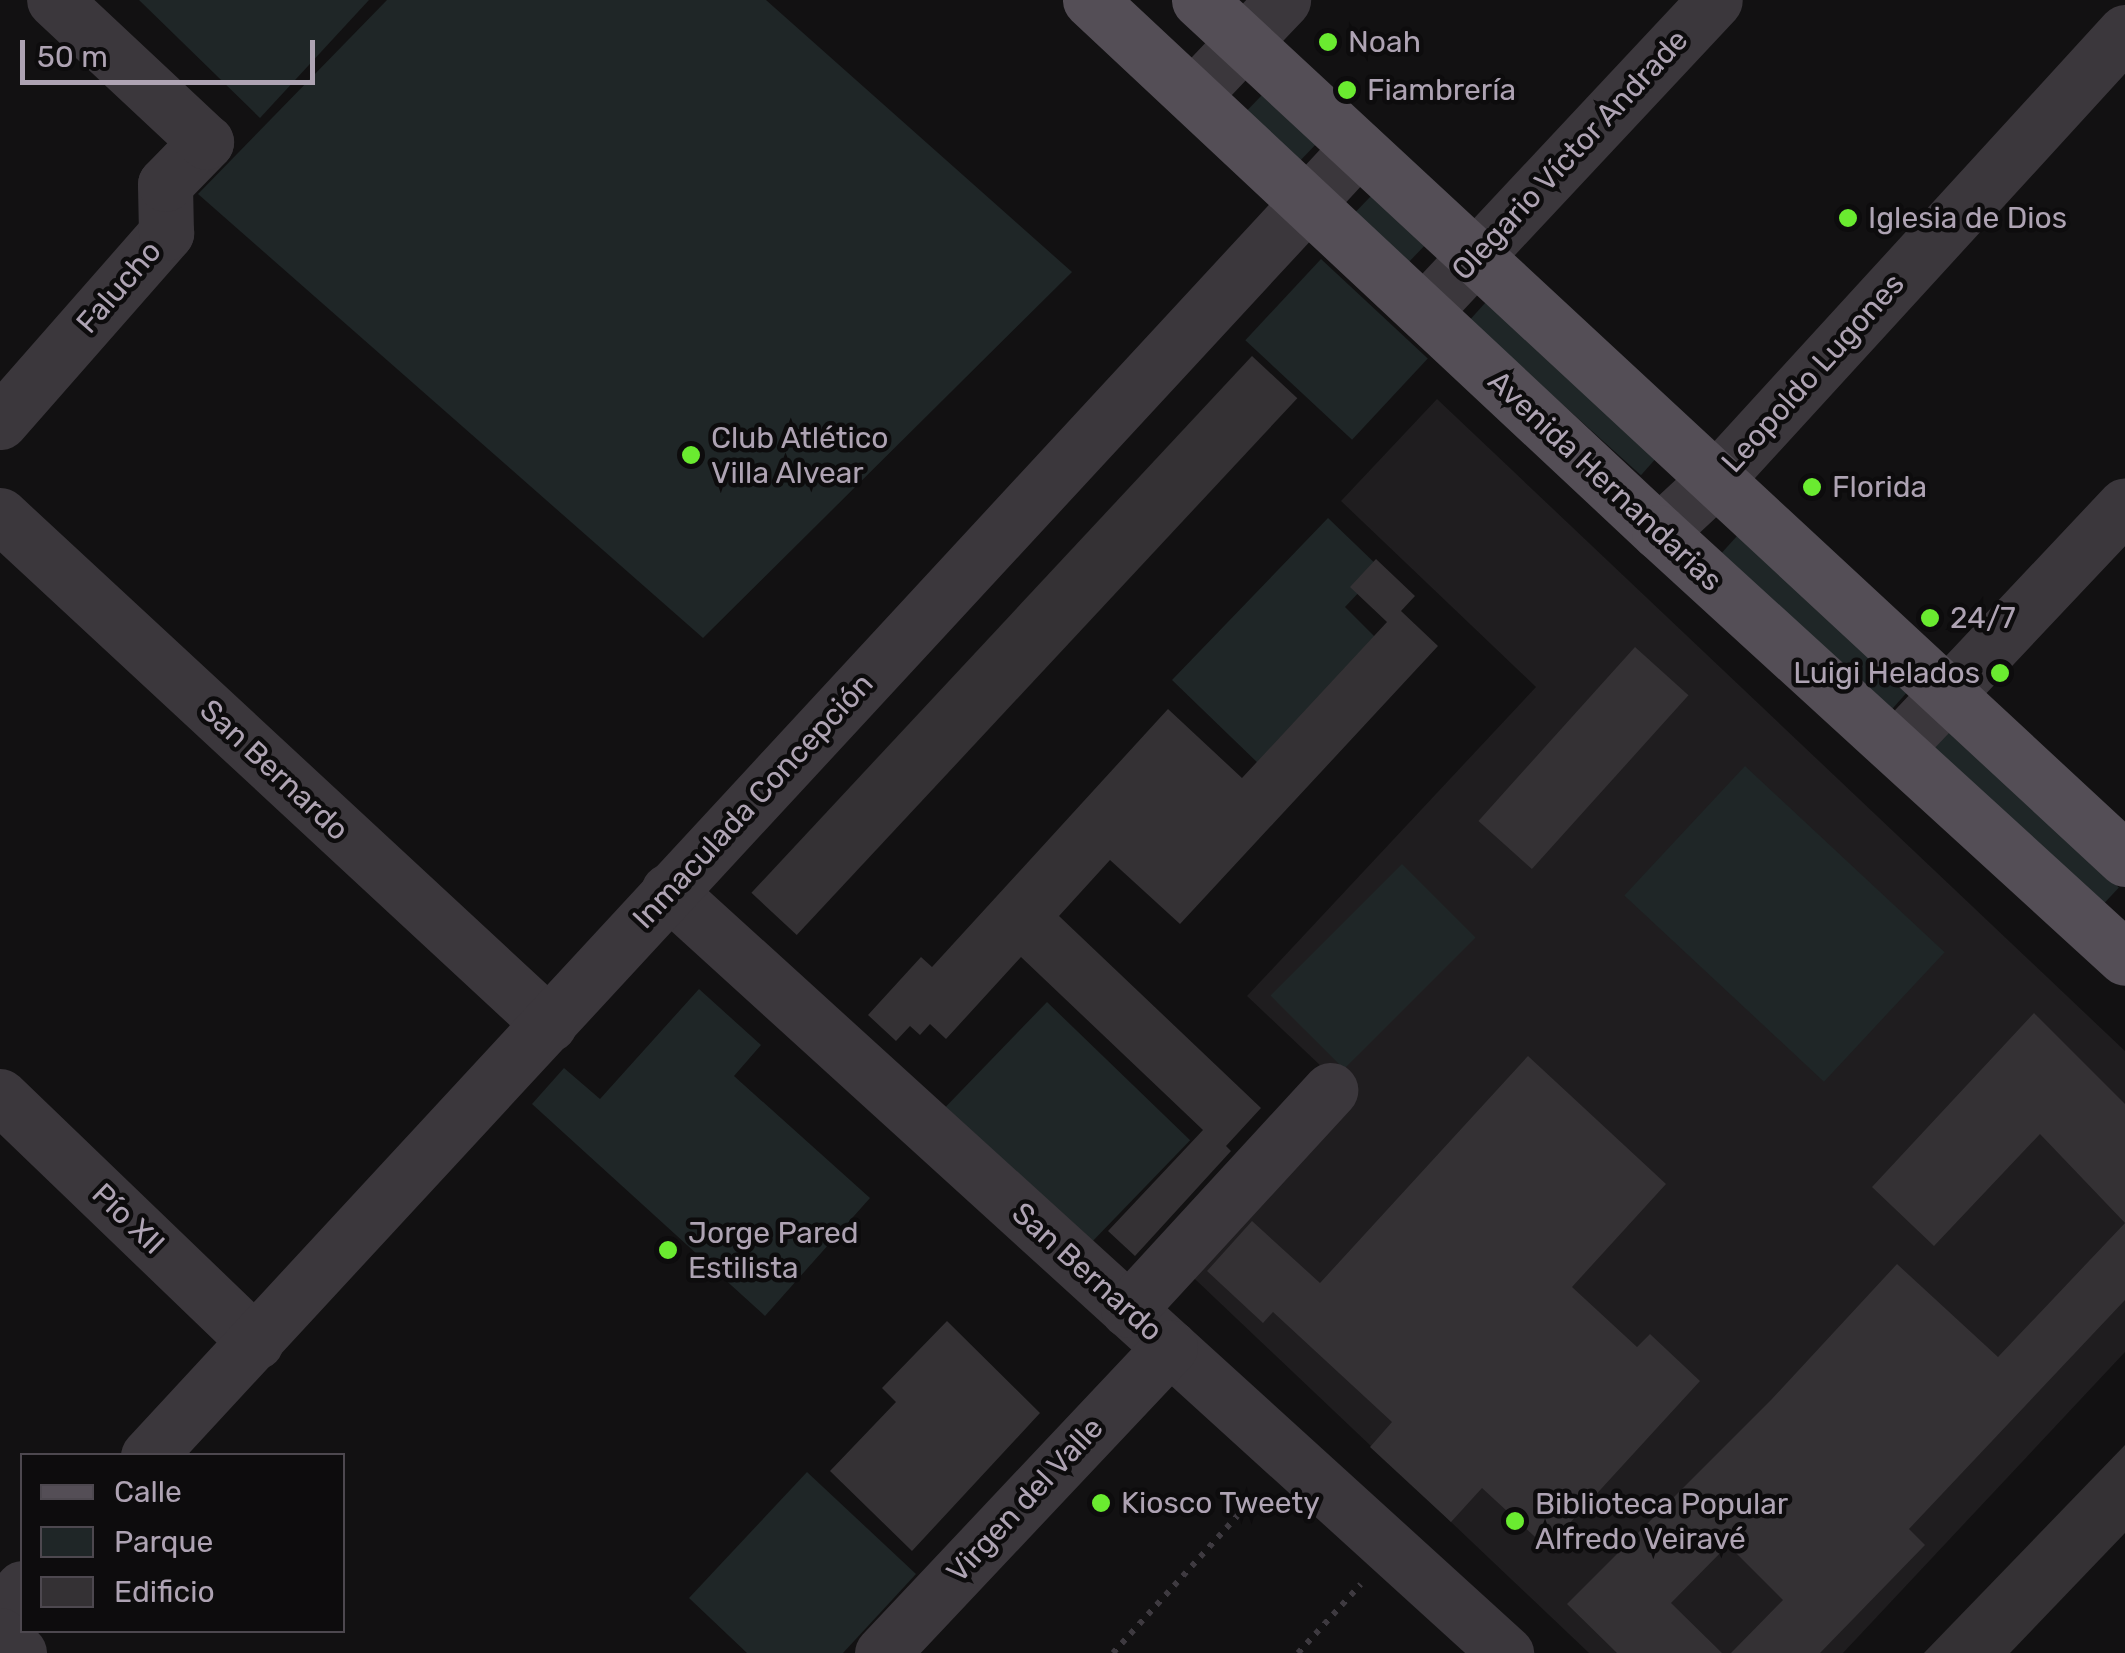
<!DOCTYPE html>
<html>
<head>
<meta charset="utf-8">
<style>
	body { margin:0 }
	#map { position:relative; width:2125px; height:1653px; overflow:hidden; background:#121112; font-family:Rubik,sans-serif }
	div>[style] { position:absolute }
	.built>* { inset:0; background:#1f1d1f }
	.green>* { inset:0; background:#1f2627; transform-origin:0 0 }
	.building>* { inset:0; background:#343134; transform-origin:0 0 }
	.path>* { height:6px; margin-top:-3px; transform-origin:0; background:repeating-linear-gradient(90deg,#3e3a40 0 5px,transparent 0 13px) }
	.minor>* { height:55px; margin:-27.5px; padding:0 27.5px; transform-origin:27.5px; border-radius:27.5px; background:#3b373c }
	.major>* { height:55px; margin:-27.5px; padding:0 27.5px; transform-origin:27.5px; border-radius:27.5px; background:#544e56 }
	.dots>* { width:28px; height:28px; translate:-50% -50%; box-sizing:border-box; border:5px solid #0d0c0d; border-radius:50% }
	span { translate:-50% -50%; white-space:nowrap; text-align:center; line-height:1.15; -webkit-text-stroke:9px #0d0c0d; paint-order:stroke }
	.poi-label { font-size:30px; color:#aea3b3 }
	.left { translate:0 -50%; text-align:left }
	.right { translate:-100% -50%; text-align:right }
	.street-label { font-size:30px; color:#aea3b3 }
	.legend { position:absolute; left:20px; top:1453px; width:325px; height:180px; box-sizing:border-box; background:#0d0c0d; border:2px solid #4d484f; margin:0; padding:12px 18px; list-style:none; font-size:30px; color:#aea3b3 }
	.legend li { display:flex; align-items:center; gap:20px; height:50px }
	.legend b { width:50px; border:2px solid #4d484f }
	.scale { position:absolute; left:20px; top:40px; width:295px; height:45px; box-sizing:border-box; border:5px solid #aea3b3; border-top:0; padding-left:12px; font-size:30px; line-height:35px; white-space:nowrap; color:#aea3b3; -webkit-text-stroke:8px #0d0c0d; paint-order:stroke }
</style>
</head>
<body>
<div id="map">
	<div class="built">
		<div style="clip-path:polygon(1437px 399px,2125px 1051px,2125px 1352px,1843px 1653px,1589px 1653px,1177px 1262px,1342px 1086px,1247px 996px,1536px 687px,1341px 501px)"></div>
	</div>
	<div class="green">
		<div style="clip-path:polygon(139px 0,369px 0,260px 118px)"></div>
		<div style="clip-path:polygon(387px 0,766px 0,1072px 272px,703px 638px,198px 194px)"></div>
		<div style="left:1263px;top:94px;width:73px;height:25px;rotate:44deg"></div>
		<div style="left:1372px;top:195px;width:73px;height:25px;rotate:44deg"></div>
		<div style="left:1321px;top:259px;width:146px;height:111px;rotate:43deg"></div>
		<div style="left:1486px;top:302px;width:231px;height:25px;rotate:42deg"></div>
		<div style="clip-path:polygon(1328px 518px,1381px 569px,1345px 607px,1381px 643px,1261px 766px,1172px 680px)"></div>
		<div style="left:1737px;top:536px;width:231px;height:25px;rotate:42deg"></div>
		<div style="left:1950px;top:730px;width:231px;height:24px;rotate:43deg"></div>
		<div style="left:1745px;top:766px;width:273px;height:177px;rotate:43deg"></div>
		<div style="left:1402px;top:864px;width:104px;height:186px;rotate:45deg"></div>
		<div style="clip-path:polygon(699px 989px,761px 1045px,734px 1076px,870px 1198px,765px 1316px,532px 1104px,564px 1068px,600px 1099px)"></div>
		<div style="left:1047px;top:1002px;width:199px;height:146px;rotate:44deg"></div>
		<div style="clip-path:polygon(807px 1472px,916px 1574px,843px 1653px,747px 1653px,689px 1598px)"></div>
	</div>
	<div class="building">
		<div style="left:1252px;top:356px;width:62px;height:734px;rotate:43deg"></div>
		<div style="clip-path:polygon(1376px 559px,1415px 596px,1401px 611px,1438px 646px,1180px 924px,1110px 860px,1059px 916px,1261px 1108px,1226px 1146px,1231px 1151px,1135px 1256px,1108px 1231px,1203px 1130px,1021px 957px,946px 1039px,930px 1024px,920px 1035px,910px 1026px,896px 1041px,868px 1015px,921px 957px,932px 967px,1168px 709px,1242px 778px,1387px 622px,1350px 587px)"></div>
		<div style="left:1635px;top:647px;width:72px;height:234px;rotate:42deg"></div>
		<div style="clip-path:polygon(2034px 1013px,2125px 1104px,2125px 1300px,1909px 1529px,1925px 1545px,1820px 1653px,1731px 1653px,1783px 1600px,1728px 1545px,1671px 1603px,1722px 1653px,1617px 1653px,1567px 1604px,1771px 1400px,1897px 1264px,1998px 1357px,2125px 1223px,2040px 1134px,1934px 1246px,1872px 1187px)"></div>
		<div style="clip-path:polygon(1528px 1056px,1666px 1184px,1572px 1287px,1637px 1347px,1650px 1334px,1700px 1381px,1547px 1548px,1482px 1488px,1451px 1522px,1370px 1447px,1392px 1422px,1273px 1312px,1263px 1323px,1207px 1271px,1252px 1221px,1320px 1283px)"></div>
		<div style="clip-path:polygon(947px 1321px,1040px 1413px,912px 1551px,830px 1471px,896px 1402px,882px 1388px)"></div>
		<div style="clip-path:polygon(2125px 1445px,2125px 1533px,2010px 1653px,1924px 1653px)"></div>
	</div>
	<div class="path">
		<div style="left:1113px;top:1653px;width:217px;rotate:-47.8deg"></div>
		<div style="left:1298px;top:1653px;width:93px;rotate:-47.6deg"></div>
	</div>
	<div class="minor">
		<div style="left:1193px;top:95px;width:131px;rotate:-46.5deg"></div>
		<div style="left:1425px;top:310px;width:424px;rotate:-46.9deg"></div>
		<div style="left:0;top:422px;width:252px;rotate:-48.7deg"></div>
		<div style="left:166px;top:233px;width:49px;rotate:-91.2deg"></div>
		<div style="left:165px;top:184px;width:59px;rotate:-45.7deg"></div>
		<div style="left:206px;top:142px;width:208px;rotate:-136.9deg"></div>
		<div style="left:0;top:515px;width:749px;rotate:42.83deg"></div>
		<div style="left:1659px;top:532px;width:78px;rotate:-42.9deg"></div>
		<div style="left:1716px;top:479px;width:606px;rotate:-47.54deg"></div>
		<div style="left:1897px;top:747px;width:332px;rotate:-46.7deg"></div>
		<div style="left:668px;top:891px;width:1133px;rotate:42.28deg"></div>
		<div style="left:0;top:1096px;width:355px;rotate:43.9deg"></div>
		<div style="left:1128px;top:1310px;width:299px;rotate:-47.4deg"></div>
		<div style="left:148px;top:1456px;width:1782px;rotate:-47.23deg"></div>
		<div style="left:0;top:1612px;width:33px;rotate:-47deg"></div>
		<div style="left:0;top:1635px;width:26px;rotate:43deg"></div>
		<div style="left:882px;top:1653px;width:420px;rotate:-46.7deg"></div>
	</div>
	<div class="major">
		<div style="left:1090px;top:0;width:779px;rotate:43.08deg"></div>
		<div style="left:1659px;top:532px;width:631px;rotate:42.43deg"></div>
		<div style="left:1199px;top:0;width:1263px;rotate:42.85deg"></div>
	</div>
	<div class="dots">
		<div style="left:1328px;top:42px;background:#6aeb30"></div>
		<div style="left:1347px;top:90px;background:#6aeb30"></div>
		<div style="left:1848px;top:218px;background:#6aeb30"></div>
		<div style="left:691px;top:455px;background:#6aeb30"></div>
		<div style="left:1812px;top:487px;background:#6aeb30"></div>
		<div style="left:1930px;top:618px;background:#6aeb30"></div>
		<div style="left:2000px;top:673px;background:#6aeb30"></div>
		<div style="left:668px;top:1250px;background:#6aeb30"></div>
		<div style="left:1101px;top:1503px;background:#6aeb30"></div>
		<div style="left:1515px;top:1521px;background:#6aeb30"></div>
	</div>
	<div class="poi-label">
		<span class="left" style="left:1348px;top:42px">Noah</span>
		<span class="left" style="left:1367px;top:90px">Fiambrería</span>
		<span class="left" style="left:1868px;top:218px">Iglesia de Dios</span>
		<span class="left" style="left:711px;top:455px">Club Atlético<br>Villa Alvear</span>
		<span class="left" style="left:1832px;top:487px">Florida</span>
		<span class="left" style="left:1950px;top:618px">24/7</span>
		<span class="right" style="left:1980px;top:673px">Luigi Helados</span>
		<span class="left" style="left:688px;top:1250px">Jorge Pared<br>Estilista</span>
		<span class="left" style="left:1121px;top:1503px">Kiosco Tweety</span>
		<span class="left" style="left:1535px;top:1521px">Biblioteca Popular<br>Alfredo Veiravé</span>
	</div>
	<div class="street-label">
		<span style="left:1570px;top:155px;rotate:-47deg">Olegario Víctor Andrade</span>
		<span style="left:119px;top:287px;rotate:-49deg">Falucho</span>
		<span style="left:1813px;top:373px;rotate:-48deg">Leopoldo Lugones</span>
		<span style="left:1605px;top:481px;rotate:43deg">Avenida Hernandarias</span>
		<span style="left:274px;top:770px;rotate:43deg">San Bernardo</span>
		<span style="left:753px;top:801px;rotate:-47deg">Inmaculada Concepción</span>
		<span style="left:128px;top:1219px;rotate:44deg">Pío XII</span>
		<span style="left:1087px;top:1272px;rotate:42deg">San Bernardo</span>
		<span style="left:1025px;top:1500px;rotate:-47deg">Virgen del Valle</span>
	</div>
	<ul class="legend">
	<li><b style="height:12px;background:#544e56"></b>Calle</li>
	<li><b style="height:28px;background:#1f2627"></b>Parque</li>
	<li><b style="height:28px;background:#343134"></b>Edificio</li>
	</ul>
	<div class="scale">50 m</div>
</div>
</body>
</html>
